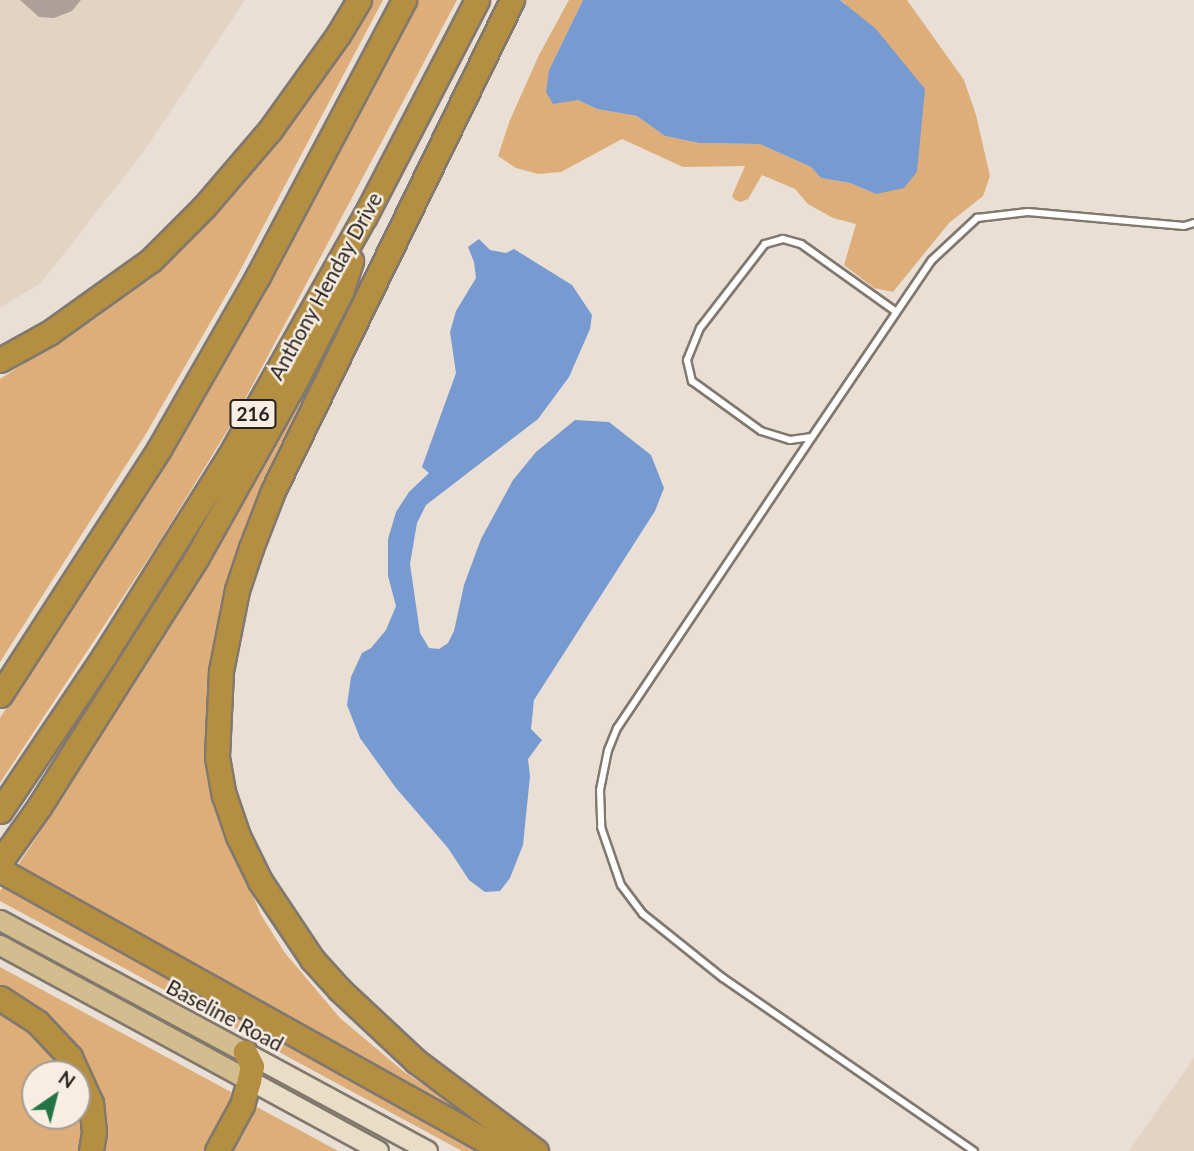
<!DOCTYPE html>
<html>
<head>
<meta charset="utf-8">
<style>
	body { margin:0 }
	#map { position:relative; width:1194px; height:1151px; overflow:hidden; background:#e9dfd5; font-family:Lato,sans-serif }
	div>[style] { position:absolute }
	.built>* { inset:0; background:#e3d3c3 }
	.green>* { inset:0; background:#ddae79 }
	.water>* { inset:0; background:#779ad1 }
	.building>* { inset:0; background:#aca098 }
	.roads { filter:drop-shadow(2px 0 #81786e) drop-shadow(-2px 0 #81786e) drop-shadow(0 2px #81786e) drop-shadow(0 -2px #81786e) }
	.service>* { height:6px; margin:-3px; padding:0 3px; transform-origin:3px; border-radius:3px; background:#fff }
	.secondary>* { height:18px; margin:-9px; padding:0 9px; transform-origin:9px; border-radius:9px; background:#e9ddc6 }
	.primary>* { height:19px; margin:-9.5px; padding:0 9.5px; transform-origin:9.5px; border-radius:9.5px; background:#d3bc8d }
	.motorway>* { height:23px; margin:-11.5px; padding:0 11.5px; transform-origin:11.5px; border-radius:11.5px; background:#b58f41 }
	span { translate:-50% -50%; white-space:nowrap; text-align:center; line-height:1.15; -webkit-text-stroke:5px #f7ede2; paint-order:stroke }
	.shield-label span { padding:2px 5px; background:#f7ede2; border:2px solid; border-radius:5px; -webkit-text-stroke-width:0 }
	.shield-label { font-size:19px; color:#26221f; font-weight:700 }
	.street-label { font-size:21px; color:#26221f }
	.north { position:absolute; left:21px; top:1060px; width:70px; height:70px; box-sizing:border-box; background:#f7ede2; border:2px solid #a39c94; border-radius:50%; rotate:35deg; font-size:19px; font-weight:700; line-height:28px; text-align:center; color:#26221f }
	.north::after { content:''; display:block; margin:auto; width:24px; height:32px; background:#227444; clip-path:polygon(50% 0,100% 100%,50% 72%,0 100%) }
</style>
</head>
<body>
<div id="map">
	<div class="built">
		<div style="clip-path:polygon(0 0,245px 0,144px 151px,41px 283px,0 308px)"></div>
		<div style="clip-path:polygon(1194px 1058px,1194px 1151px,1129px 1151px)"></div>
	</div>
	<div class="green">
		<div style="clip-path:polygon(373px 0,383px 0,235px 280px,144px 437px,0 662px,0 379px,98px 316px,146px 278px,206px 221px,244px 181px,304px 107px)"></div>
		<div style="clip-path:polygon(416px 0,457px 0,235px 418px,158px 544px,0 783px,0 718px,182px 435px,219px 372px,317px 195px)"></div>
		<div style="clip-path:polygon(569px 0,583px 0,549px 70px,578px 100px,597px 109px,637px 116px,665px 136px,699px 143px,760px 144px,811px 167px,821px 178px,850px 183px,876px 194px,845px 3px,840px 0,907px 0,964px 80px,976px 115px,990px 176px,983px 196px,949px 223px,893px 292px,874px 288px,844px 265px,856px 224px,833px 218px,808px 204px,795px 189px,762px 175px,748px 199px,741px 202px,735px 200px,732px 196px,745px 166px,683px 167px,622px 139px,561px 172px,538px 174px,516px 168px,498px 156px,510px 120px,539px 55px)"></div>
		<div style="clip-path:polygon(430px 147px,228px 584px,211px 675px,228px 835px,261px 915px,285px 953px,340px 1018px,403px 1071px,469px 1115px,468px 1118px,16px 868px,40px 832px,36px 829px,258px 470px,359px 285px)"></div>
		<div style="clip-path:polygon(7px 882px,496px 1151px,462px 1151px,0 901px,0 891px)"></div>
		<div style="clip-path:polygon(0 930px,179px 1027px,204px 1046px,0 939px)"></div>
		<div style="clip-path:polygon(0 967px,231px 1092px,229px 1107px,206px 1151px,96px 1151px,88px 1076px,0 993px)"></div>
		<div style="clip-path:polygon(0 1009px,39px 1037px,69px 1074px,35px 1074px,35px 1116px,77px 1116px,77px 1094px,82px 1113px,82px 1151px,0 1151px)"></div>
		<div style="clip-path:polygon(257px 1107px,338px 1151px,231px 1151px,253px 1109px)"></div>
	</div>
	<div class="water">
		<div style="clip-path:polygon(583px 0,840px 0,876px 29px,925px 89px,917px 172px,904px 188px,876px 194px,850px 183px,821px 178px,811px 167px,760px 144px,699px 143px,665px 136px,637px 116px,597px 109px,578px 100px,553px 104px,546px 92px,549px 70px)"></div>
		<div style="clip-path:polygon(479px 239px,490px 250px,506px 253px,514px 249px,572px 285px,592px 315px,590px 329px,569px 377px,538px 419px,426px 505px,417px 523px,410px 564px,420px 633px,429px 648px,439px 649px,448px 643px,454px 631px,464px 585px,481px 539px,513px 480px,536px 452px,575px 420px,609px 422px,651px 455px,664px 488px,655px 511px,534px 700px,531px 729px,542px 740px,528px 759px,530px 776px,523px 845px,510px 878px,500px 891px,485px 892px,469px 880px,448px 848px,396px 788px,360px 738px,347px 705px,351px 677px,362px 653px,371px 648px,386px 630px,396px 606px,388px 576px,388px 539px,396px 512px,409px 492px,429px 473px,422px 467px,456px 373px,450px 332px,456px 311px,476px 278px,474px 262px,468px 247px)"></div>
	</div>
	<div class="building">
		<div style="clip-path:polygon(20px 0,81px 0,72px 11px,54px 18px,39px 17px)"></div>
	</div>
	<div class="roads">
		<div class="service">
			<div style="left:895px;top:311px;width:115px;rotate:-144.5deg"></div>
			<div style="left:801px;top:244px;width:19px;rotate:-164deg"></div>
			<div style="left:783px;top:239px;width:19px;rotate:164deg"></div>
			<div style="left:765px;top:244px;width:106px;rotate:127.7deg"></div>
			<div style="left:700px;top:328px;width:35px;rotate:112deg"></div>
			<div style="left:687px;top:360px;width:22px;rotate:77deg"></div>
			<div style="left:692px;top:381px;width:85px;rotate:35.9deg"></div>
			<div style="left:761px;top:431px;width:30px;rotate:17deg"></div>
			<div style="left:790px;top:440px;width:22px;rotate:-8deg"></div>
			<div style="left:812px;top:437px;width:214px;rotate:-55.9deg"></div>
			<div style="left:932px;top:260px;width:62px;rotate:-43deg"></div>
			<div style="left:977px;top:218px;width:51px;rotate:-6.7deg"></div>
			<div style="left:1028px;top:212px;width:157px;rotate:5.1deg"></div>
			<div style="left:1184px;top:226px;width:10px;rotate:-17deg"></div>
			<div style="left:812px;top:437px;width:350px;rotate:123.8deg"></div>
			<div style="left:617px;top:728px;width:24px;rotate:112deg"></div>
			<div style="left:608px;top:750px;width:41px;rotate:101.3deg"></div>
			<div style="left:600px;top:790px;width:37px;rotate:88deg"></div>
			<div style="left:601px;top:827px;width:61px;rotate:71deg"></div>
			<div style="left:621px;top:885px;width:36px;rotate:53deg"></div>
			<div style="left:643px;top:914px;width:102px;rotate:38.7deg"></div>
			<div style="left:723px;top:978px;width:305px;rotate:34.6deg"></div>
		</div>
		<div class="secondary">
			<div style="left:245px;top:1052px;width:208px;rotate:28.4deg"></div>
			<div style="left:249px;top:1080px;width:148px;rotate:28.6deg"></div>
		</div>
		<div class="primary">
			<div style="left:0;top:920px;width:278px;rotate:28.3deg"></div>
			<div style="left:0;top:945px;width:283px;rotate:28.5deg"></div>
		</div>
		<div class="motorway">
			<div style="left:512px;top:0;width:546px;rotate:115.96deg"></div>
			<div style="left:273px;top:491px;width:61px;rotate:111.1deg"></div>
			<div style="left:251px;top:548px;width:44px;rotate:108.4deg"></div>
			<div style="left:237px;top:590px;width:83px;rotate:101.2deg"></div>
			<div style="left:221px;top:671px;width:86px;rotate:92.7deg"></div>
			<div style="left:217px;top:757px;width:39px;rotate:80deg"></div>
			<div style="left:224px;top:795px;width:43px;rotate:71.1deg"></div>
			<div style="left:238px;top:836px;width:50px;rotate:63.9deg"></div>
			<div style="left:260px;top:881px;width:94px;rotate:56.3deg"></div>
			<div style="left:312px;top:959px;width:42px;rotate:47.9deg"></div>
			<div style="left:340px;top:990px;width:104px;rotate:43.1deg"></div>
			<div style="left:416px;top:1061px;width:150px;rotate:36.9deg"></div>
			<div style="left:0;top:360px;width:56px;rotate:-28.9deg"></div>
			<div style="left:49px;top:333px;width:125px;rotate:-35.6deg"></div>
			<div style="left:151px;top:260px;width:75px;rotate:-45deg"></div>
			<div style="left:204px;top:207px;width:101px;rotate:-49.4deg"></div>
			<div style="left:270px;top:130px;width:117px;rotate:-54.4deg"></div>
			<div style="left:338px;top:35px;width:41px;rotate:-59deg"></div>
			<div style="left:0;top:695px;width:293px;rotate:-57.1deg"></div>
			<div style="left:159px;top:449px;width:199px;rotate:-60.2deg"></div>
			<div style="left:258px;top:276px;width:312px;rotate:-62.1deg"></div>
			<div style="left:0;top:811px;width:187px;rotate:-56.1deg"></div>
			<div style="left:104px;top:656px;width:235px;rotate:-57.9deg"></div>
			<div style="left:229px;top:457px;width:277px;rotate:-60.6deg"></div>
			<div style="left:365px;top:216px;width:243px;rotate:-62.6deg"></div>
			<div style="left:0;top:862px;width:67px;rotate:-54.7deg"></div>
			<div style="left:39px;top:807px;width:296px;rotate:-57.7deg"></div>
			<div style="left:197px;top:557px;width:203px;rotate:-60.8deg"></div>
			<div style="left:296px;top:380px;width:99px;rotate:-62.9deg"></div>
			<div style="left:341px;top:292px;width:33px;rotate:-72deg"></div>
			<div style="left:0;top:870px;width:577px;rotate:29.14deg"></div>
			<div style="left:0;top:998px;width:44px;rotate:33deg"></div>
			<div style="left:37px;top:1022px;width:48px;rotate:46.7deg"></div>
			<div style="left:70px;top:1057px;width:51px;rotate:65.5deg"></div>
			<div style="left:91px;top:1103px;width:29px;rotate:84deg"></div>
			<div style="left:94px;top:1132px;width:19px;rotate:99deg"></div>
			<div style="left:217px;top:1151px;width:52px;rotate:-61.5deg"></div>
			<div style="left:242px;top:1105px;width:26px;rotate:-74deg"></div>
			<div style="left:249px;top:1080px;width:14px;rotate:-78deg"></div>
			<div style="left:252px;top:1066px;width:16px;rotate:-117deg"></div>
		</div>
	</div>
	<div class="shield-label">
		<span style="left:253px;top:414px">216</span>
	</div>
	<div class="street-label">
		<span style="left:325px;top:286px;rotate:-61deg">Anthony Henday Drive</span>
		<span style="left:225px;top:1015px;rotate:28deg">Baseline Road</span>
	</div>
	<div class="north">N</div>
</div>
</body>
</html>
